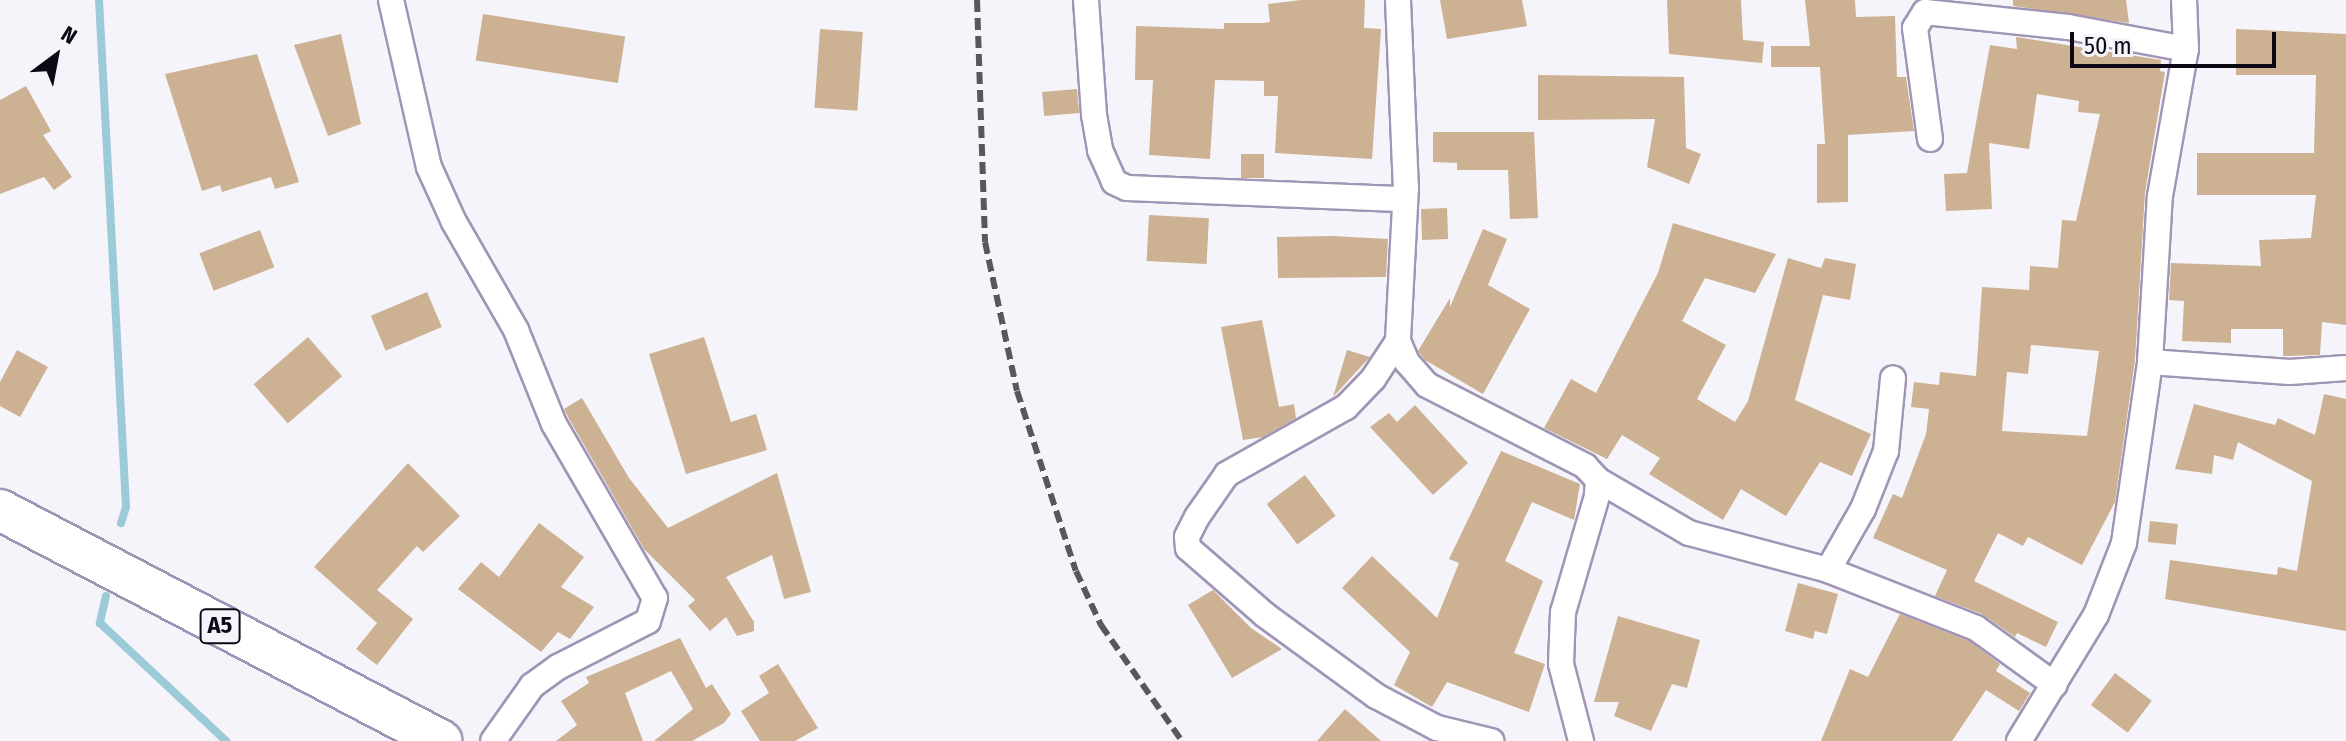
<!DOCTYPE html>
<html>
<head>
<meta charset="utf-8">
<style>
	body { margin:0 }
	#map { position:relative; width:2346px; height:741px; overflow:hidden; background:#f6f4fb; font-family:"Fira Sans Condensed",sans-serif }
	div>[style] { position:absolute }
	.stream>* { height:8px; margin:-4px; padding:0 4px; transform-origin:4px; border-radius:4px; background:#9bcbd6 }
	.building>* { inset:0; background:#cdb193; transform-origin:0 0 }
	.roads { filter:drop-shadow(2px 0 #a195b6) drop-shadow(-2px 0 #a195b6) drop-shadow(0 2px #a195b6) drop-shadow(0 -2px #a195b6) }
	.minor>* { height:24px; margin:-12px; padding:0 12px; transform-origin:12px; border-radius:12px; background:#fff }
	.trunk>* { height:40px; margin:-20px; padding:0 20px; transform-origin:20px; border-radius:20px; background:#fff }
	.rail>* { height:6px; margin-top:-3px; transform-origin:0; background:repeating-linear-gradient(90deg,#5a5660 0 12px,transparent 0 18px) }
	span { translate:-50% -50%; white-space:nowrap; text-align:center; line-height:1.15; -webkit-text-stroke:7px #f6f4fb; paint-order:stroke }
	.shield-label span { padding:2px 6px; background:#f6f4fb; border:2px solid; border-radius:6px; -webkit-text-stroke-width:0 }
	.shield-label { font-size:24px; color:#0d0914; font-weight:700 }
	.north { position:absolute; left:16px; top:16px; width:80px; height:80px; -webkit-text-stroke:6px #f6f4fb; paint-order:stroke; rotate:32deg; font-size:22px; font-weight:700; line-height:32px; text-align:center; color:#0d0914 }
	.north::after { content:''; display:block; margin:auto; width:28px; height:36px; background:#0d0914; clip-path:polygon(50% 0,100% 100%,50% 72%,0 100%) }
	.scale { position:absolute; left:2070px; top:32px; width:206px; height:36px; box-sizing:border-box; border:4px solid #0d0914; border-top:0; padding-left:10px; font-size:24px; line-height:28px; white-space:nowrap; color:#0d0914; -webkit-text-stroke:6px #f6f4fb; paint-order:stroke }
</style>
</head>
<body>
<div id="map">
	<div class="stream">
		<div style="left:99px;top:0;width:508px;rotate:86.95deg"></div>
		<div style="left:126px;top:507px;width:17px;rotate:107deg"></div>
		<div style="left:106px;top:596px;width:28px;rotate:103deg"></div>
		<div style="left:100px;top:623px;width:173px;rotate:43.1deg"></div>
	</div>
	<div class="building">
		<div style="clip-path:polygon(1301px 0,1365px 0,1364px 28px,1381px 29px,1372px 159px,1275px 153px,1278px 96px,1264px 96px,1264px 81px,1215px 80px,1210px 159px,1149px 155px,1153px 80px,1135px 80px,1136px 26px,1224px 29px,1224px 23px,1263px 23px,1270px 22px,1268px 4px)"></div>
		<div style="clip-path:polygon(1440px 0,1522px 0,1527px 26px,1447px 39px)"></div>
		<div style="clip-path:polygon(1667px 0,1741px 0,1743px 40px,1764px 42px,1762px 63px,1669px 54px)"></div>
		<div style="clip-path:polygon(1805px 0,1855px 0,1856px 17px,1895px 16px,1897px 77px,1906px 77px,1914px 131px,1848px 135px,1848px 202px,1817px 203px,1817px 144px,1825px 144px,1820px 67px,1771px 67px,1771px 46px,1810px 46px)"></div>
		<div style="clip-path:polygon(2013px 0,2126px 0,2129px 23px,2013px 6px)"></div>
		<div style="left:483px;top:14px;width:144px;height:47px;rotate:9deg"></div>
		<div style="left:820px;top:29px;width:43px;height:79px;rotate:4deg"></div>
		<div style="clip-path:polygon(2236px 29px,2346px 34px,2346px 325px,2322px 322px,2320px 355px,2283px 356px,2283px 329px,2231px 329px,2231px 343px,2182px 341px,2184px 301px,2169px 300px,2171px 263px,2261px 266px,2259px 240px,2311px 238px,2316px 195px,2197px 195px,2197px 153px,2314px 153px,2316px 75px,2236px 75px)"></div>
		<div style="clip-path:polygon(341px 34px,361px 124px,328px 136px,294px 45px)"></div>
		<div style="clip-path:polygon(evenodd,2016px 37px,2161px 60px,2160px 71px,2165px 72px,2145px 193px,2135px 360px,2115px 502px,2082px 565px,2028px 537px,2023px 546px,1998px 533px,1974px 581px,2058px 622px,2046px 647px,2017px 633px,2015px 637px,1982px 614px,1935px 596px,1947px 570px,1873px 538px,1893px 494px,1902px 498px,1926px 434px,1929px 409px,1911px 407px,1914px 382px,1939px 385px,1940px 372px,1976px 376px,1982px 287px,2029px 290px,2030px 266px,2058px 268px,2062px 220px,2076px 221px,2100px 114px,2078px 112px,2079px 101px,2037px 94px,2029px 149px,1989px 143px,1992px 209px,1946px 211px,1944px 174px,1967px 173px,1990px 45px,2017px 49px,2016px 37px,2031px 345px,2099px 351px,2087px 436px,2002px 431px,2007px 372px,2028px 374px,2031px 345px)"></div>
		<div style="clip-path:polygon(257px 54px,299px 182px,275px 189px,271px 177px,222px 192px,220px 185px,202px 191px,165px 74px)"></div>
		<div style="clip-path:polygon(1538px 75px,1684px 77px,1686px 148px,1701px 154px,1689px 184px,1647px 167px,1655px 119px,1538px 120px)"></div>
		<div style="clip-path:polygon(26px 86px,51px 131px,43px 135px,72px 177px,54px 190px,44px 177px,0 194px,0 100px)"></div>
		<div style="left:1077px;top:89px;width:24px;height:35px;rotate:85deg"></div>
		<div style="clip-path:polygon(1433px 132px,1534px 132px,1538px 218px,1510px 219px,1508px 170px,1457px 170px,1457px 163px,1433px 162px)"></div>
		<div style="left:1241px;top:154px;width:23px;height:24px"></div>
		<div style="left:1447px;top:208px;width:31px;height:26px;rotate:88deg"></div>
		<div style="left:1149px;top:215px;width:60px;height:46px;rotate:3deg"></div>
		<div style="clip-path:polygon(1673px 223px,1776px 254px,1755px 293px,1705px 278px,1682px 321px,1726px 345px,1697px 399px,1735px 422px,1748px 401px,1788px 258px,1821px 268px,1825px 258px,1856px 264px,1850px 300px,1823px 295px,1795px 400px,1871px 434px,1852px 476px,1820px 462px,1786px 516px,1741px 489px,1723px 520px,1649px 474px,1660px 458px,1622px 435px,1607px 459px,1544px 428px,1571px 379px,1596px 393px,1658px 273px)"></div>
		<div style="clip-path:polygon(1483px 229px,1507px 239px,1488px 285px,1530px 309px,1483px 394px,1425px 360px,1418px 351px,1450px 298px,1450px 307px)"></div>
		<div style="left:260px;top:230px;width:40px;height:65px;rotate:69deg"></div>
		<div style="clip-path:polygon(1332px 236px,1388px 239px,1386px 277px,1278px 278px,1277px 237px)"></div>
		<div style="left:427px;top:292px;width:38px;height:61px;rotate:67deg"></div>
		<div style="clip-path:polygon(1262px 320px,1279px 407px,1294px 404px,1296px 418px,1263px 437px,1243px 440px,1221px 327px)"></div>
		<div style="left:308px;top:337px;width:52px;height:72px;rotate:49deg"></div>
		<div style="clip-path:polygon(704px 337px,731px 422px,756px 414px,767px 450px,686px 474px,649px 354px)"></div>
		<div style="clip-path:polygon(17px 350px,48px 367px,20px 417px,0 406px,0 382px)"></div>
		<div style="clip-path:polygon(1347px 350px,1370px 357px,1333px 397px)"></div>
		<div style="clip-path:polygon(2324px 394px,2346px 399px,2346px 631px,2165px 599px,2170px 560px,2277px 575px,2278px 567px,2297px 571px,2312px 481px,2238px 442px,2233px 460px,2214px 455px,2212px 474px,2175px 469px,2194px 404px,2275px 425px,2278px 418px,2315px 435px)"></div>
		<div style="clip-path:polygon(582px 398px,629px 478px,668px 528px,777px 473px,811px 592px,784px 599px,772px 555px,726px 577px,754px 622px,754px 631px,737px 636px,726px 617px,710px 631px,688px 606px,695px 600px,644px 549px,568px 417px,564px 409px)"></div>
		<div style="clip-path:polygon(1415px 405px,1468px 463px,1433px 495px,1370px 427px,1389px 413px,1397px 422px)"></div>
		<div style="clip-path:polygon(1501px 451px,1580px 484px,1574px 520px,1532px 502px,1505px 561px,1543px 581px,1514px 653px,1545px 664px,1529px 712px,1447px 682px,1432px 707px,1394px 685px,1410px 652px,1342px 588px,1372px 556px,1437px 618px,1459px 563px,1449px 559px)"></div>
		<div style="clip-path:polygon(408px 463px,460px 516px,423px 552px,417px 546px,377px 590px,413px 619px,377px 665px,356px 649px,377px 623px,314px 567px)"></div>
		<div style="left:1305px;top:475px;width:51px;height:48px;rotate:53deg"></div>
		<div style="left:2150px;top:521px;width:28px;height:21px;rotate:6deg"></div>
		<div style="clip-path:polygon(539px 523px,584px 557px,561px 587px,594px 607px,570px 639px,558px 632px,541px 652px,458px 589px,481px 562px,499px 577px)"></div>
		<div style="clip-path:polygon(1798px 583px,1838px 594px,1827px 634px,1815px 631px,1813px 639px,1785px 631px)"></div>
		<div style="clip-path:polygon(1213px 590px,1251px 628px,1282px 649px,1232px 678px,1188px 605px)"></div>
		<div style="clip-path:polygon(1900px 614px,1969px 641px,2000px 664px,1996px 671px,2030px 693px,2019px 711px,1986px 690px,1952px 741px,1821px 741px,1850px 669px,1868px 677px)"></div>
		<div style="clip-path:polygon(1618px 616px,1700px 640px,1687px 688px,1672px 684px,1651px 731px,1614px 716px,1619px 702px,1594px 702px)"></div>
		<div style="clip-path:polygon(680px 638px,706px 688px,712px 684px,731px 714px,724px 723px,692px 741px,654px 741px,693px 709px,671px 671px,625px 693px,643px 741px,556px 741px,577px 725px,561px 701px,589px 683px,586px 677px)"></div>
		<div style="clip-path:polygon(778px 664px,818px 728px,795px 741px,760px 741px,741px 711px,769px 693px,759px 676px)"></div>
		<div style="left:2115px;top:673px;width:46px;height:40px;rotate:37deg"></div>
		<div style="clip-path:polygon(1345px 709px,1381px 741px,1317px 741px)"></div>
	</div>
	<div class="roads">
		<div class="minor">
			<div style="left:391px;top:0;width:171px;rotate:77.2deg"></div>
			<div style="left:429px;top:167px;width:60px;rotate:65.6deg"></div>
			<div style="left:454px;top:222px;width:125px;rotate:60.1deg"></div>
			<div style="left:516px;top:330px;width:101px;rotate:68deg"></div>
			<div style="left:554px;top:424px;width:201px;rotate:59.9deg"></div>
			<div style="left:655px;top:598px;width:24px;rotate:107deg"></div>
			<div style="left:648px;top:621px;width:101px;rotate:152.9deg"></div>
			<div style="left:558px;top:667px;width:32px;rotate:144deg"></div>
			<div style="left:532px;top:686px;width:67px;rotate:125.3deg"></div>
			<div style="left:1086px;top:0;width:115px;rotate:86deg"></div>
			<div style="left:1094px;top:115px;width:36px;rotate:80deg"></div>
			<div style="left:1100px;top:150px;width:35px;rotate:66deg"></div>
			<div style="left:1114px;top:182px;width:14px;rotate:25deg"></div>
			<div style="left:1127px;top:188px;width:278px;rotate:2.3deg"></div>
			<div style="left:1398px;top:0;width:187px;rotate:87.6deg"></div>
			<div style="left:1406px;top:187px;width:154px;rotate:93deg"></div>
			<div style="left:1398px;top:341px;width:23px;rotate:67deg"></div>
			<div style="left:1407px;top:362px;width:30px;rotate:49deg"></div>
			<div style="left:1427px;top:385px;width:178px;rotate:27.1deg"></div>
			<div style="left:1585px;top:466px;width:19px;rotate:47deg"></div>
			<div style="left:1598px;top:480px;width:16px;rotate:94deg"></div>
			<div style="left:1597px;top:496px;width:121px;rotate:106.3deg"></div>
			<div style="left:1563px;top:612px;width:52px;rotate:92.2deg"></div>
			<div style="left:1561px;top:664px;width:80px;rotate:75.4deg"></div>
			<div style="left:1930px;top:139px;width:112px;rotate:-97.7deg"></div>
			<div style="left:1915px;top:28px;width:19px;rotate:-58deg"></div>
			<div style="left:1925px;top:12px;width:144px;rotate:6deg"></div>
			<div style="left:2068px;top:27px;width:120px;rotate:10.6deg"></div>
			<div style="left:1398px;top:341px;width:45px;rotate:123.3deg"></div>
			<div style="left:1373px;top:379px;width:39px;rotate:134deg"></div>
			<div style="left:1346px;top:407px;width:137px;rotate:150.6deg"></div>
			<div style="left:1227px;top:474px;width:52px;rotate:124.9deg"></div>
			<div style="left:1197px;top:517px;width:22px;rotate:117deg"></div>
			<div style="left:1187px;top:537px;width:11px;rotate:85deg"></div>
			<div style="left:1188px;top:548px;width:102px;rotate:41deg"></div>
			<div style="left:1265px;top:615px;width:137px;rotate:36.1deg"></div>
			<div style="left:1376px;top:696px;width:69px;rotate:27.7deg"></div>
			<div style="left:1437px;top:728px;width:56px;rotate:13.5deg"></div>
			<div style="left:2150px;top:362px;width:140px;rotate:4.1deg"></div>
			<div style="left:2290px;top:372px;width:56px;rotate:-4.1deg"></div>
			<div style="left:1598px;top:480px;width:105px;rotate:30.2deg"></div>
			<div style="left:1689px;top:533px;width:144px;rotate:14.9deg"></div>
			<div style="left:1828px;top:570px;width:159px;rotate:21.4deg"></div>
			<div style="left:1976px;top:628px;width:97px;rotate:35.8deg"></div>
			<div style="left:1828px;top:570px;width:70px;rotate:-60.2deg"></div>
			<div style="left:1863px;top:509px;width:62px;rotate:-68.4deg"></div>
			<div style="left:1886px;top:451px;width:73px;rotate:-84.5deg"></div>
			<div style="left:2019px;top:741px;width:148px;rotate:-58.6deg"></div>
			<div style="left:2096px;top:615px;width:77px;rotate:-68.7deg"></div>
			<div style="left:2124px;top:543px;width:183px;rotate:-81.8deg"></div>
			<div style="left:2150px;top:362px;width:166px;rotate:-86.6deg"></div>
			<div style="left:2160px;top:196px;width:149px;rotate:-80deg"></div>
			<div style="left:2186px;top:49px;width:49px;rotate:-92.3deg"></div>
		</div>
		<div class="trunk">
			<div style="left:0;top:510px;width:498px;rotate:27.6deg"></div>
		</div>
	</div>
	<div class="rail">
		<div style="left:977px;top:0;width:242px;rotate:88.1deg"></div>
		<div style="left:985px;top:242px;width:152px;rotate:77.9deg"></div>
		<div style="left:1017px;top:391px;width:189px;rotate:71.9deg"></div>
		<div style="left:1076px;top:571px;width:60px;rotate:65.2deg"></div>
		<div style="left:1101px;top:625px;width:141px;rotate:55.1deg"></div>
	</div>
	<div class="shield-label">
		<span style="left:220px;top:626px">A5</span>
	</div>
	<div class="north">N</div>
	<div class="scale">50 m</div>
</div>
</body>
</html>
